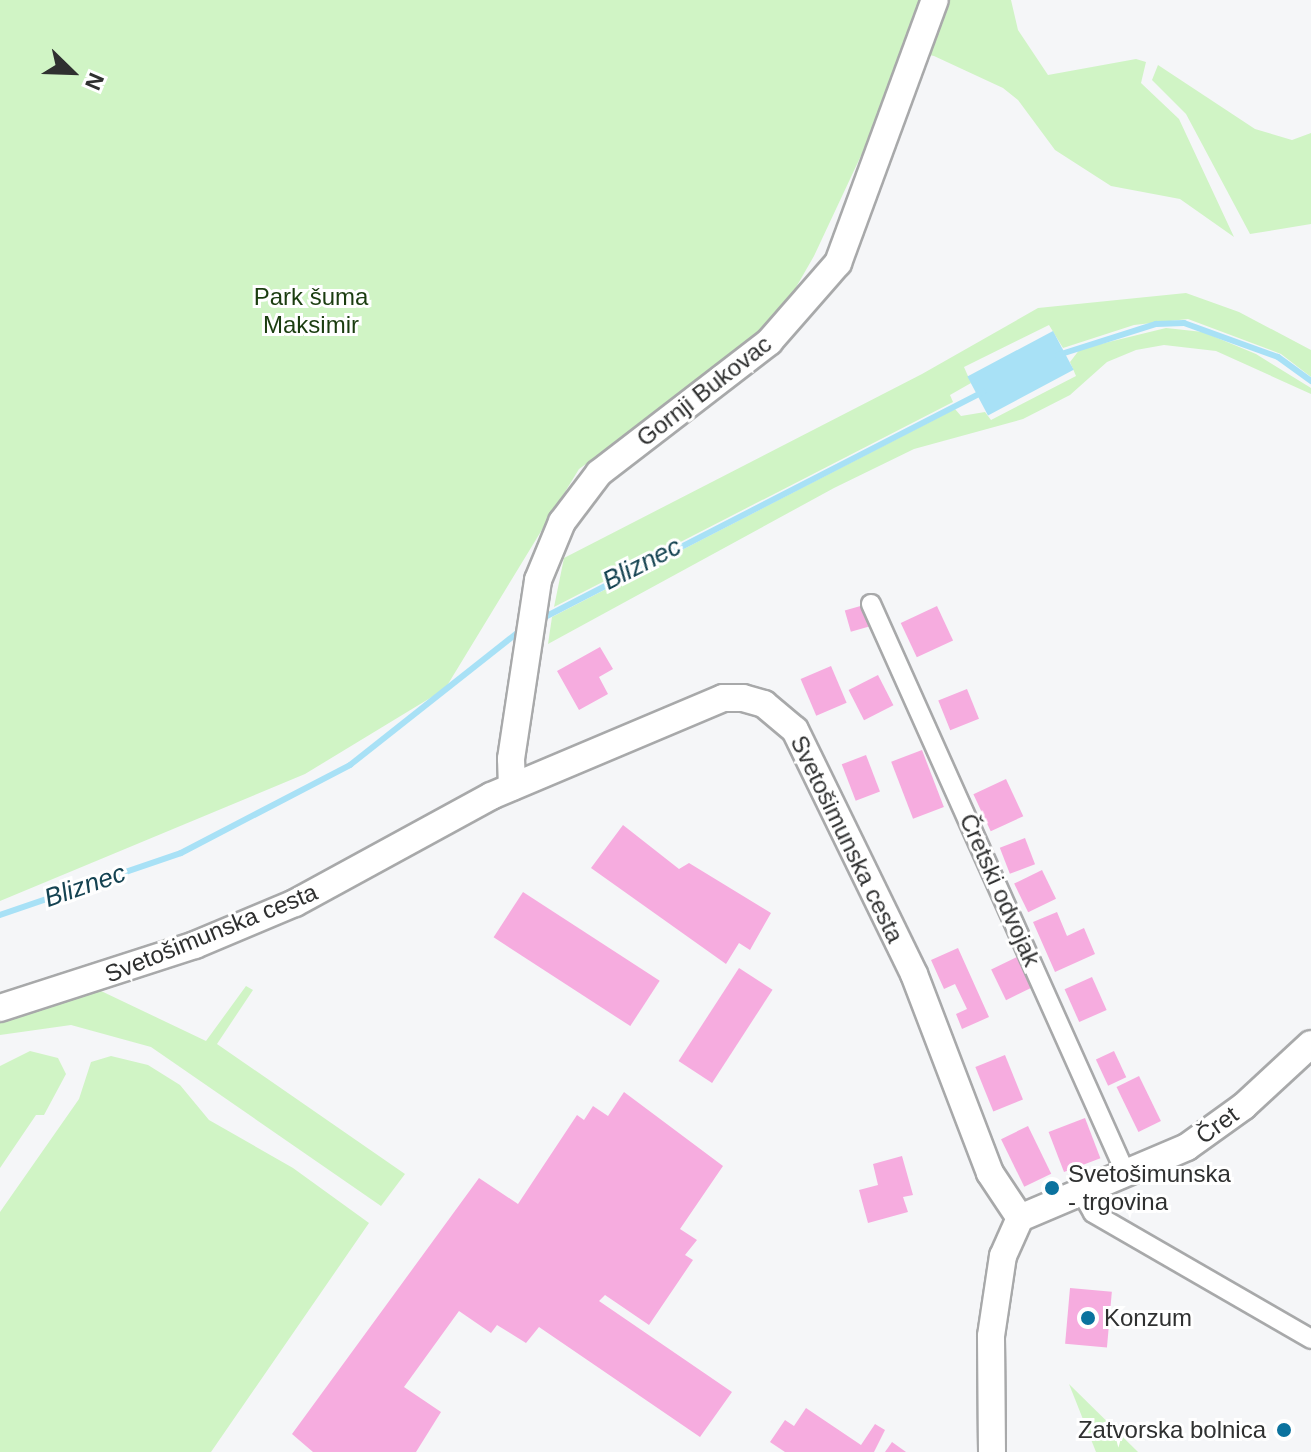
<!DOCTYPE html>
<html>
<head>
<meta charset="utf-8">
<style>
	body { margin:0 }
	#map { position:relative; width:1311px; height:1452px; overflow:hidden; background:#f5f6f8; font-family:Helvetica,sans-serif }
	div>[style] { position:absolute }
	.green>* { inset:0; background:#d0f4c5 }
	.water>* { inset:0; background:#a8e1f6; transform-origin:0 0 }
	.stream>* { height:6px; margin:-3px; padding:0 3px; transform-origin:3px; border-radius:3px; background:#a8e1f6 }
	.building>* { inset:0; background:#f6acdf; transform-origin:0 0 }
	.roads { filter:drop-shadow(2px 0 #a8a9aa) drop-shadow(-2px 0 #a8a9aa) drop-shadow(0 2px #a8a9aa) drop-shadow(0 -2px #a8a9aa) }
	.street>* { height:18px; margin:-9px; padding:0 9px; transform-origin:9px; border-radius:9px; background:#fff }
	.secondary>* { height:26px; margin:-13px; padding:0 13px; transform-origin:13px; border-radius:13px; background:#fff }
	.dots>* { width:22px; height:22px; translate:-50% -50%; box-sizing:border-box; border:4px solid #fff; border-radius:50% }
	span { translate:-50% -50%; white-space:nowrap; text-align:center; line-height:1.15; -webkit-text-stroke:6px #fff; paint-order:stroke }
	.park-label { font-size:24px; color:#1b3d10 }
	.street-label { font-size:24px; color:#2f3030 }
	.poi-label { font-size:24px; color:#2f3030 }
	.left { translate:0 -50%; text-align:left }
	.right { translate:-100% -50%; text-align:right }
	.water-label { font-size:26px; color:#154352; font-style:italic }
	.north { position:absolute; left:32px; top:32px; width:80px; height:80px; -webkit-text-stroke:6px #fff; paint-order:stroke; rotate:113deg; font-size:22px; font-weight:700; line-height:32px; text-align:center; color:#2f3030 }
	.north::after { content:''; display:block; margin:auto; width:28px; height:36px; background:#2f3030; clip-path:polygon(50% 0,100% 100%,50% 72%,0 100%) }
</style>
</head>
<body>
<div id="map">
	<div class="green">
		<div style="clip-path:polygon(0 0,1011px 0,1018px 30px,1048px 75px,1136px 59px,1146px 62px,1141px 83px,1179px 119px,1234px 237px,1180px 199px,1111px 186px,1055px 150px,1018px 100px,1003px 88px,934px 56px,910px 51px,814px 256px,768px 336px,579px 469px,445px 689px,305px 774px,0 901px)"></div>
		<div style="clip-path:polygon(1158px 65px,1255px 129px,1292px 140px,1311px 133px,1311px 224px,1250px 234px,1186px 114px,1152px 80px)"></div>
		<div style="clip-path:polygon(1186px 293px,1239px 312px,1311px 350px,1311px 377px,1281px 354px,1188px 319px,1134px 325px,1063px 348px,1049px 325px,964px 367px,971px 383px,950px 395px,953px 402px,554px 607px,564px 558px,922px 374px,1038px 308px)"></div>
		<div style="clip-path:polygon(1166px 328px,1203px 332px,1256px 354px,1311px 388px,1311px 394px,1216px 351px,1164px 345px,1136px 350px,1107px 362px,1070px 395px,1023px 419px,914px 449px,834px 488px,548px 644px,552px 617px,955px 409px,961px 416px,985px 412px,991px 420px,1076px 376px,1070px 362px,1080px 349px)"></div>
		<div style="clip-path:polygon(246px 986px,253px 990px,217px 1044px,405px 1174px,381px 1206px,151px 1047px,71px 1025px,0 1035px,0 1015px,99px 990px,206px 1041px)"></div>
		<div style="clip-path:polygon(30px 1051px,58px 1058px,66px 1074px,44px 1115px,36px 1115px,0 1168px,0 1066px)"></div>
		<div style="clip-path:polygon(111px 1056px,148px 1065px,180px 1085px,209px 1120px,293px 1168px,369px 1223px,211px 1452px,0 1452px,0 1212px,79px 1099px,91px 1062px)"></div>
		<div style="clip-path:polygon(1069px 1384px,1138px 1452px,1096px 1452px)"></div>
	</div>
	<div class="water">
		<div style="left:1053px;top:331px;width:44px;height:97px;rotate:62deg"></div>
	</div>
	<div class="stream">
		<div style="left:1058px;top:355px;width:103px;rotate:-17.6deg"></div>
		<div style="left:1156px;top:324px;width:28px;rotate:-2deg"></div>
		<div style="left:1184px;top:323px;width:100px;rotate:19.9deg"></div>
		<div style="left:1278px;top:357px;width:41px;rotate:36deg"></div>
		<div style="left:541px;top:619px;width:497px;rotate:-27.2deg"></div>
		<div style="left:0;top:915px;width:191px;rotate:-18.9deg"></div>
		<div style="left:181px;top:853px;width:191px;rotate:-27.5deg"></div>
		<div style="left:350px;top:765px;width:218px;rotate:-38.3deg"></div>
	</div>
	<div class="building">
		<div style="left:864px;top:605px;width:22px;height:20px;rotate:74deg"></div>
		<div style="left:937px;top:606px;width:38px;height:40px;rotate:65deg"></div>
		<div style="clip-path:polygon(600px 647px,613px 669px,599px 677px,608px 694px,579px 710px,557px 671px)"></div>
		<div style="left:831px;top:666px;width:40px;height:33px;rotate:67deg"></div>
		<div style="left:878px;top:675px;width:34px;height:33px;rotate:63deg"></div>
		<div style="left:967px;top:689px;width:32px;height:31px;rotate:68deg"></div>
		<div style="left:922px;top:750px;width:61px;height:33px;rotate:69deg"></div>
		<div style="left:866px;top:755px;width:39px;height:26px;rotate:69deg"></div>
		<div style="left:1006px;top:779px;width:41px;height:36px;rotate:65deg"></div>
		<div style="clip-path:polygon(623px 825px,679px 869px,689px 863px,771px 913px,750px 950px,739px 943px,726px 964px,591px 868px)"></div>
		<div style="left:1025px;top:838px;width:28px;height:27px;rotate:69deg"></div>
		<div style="left:1042px;top:870px;width:32px;height:31px;rotate:64deg"></div>
		<div style="left:523px;top:892px;width:163px;height:54px;rotate:33deg"></div>
		<div style="clip-path:polygon(1057px 912px,1067px 936px,1084px 928px,1095px 954px,1055px 972px,1033px 922px)"></div>
		<div style="clip-path:polygon(958px 948px,989px 1017px,962px 1029px,956px 1014px,967px 1009px,955px 984px,944px 989px,931px 960px)"></div>
		<div style="left:1019px;top:956px;width:34px;height:31px;rotate:64deg"></div>
		<div style="left:739px;top:968px;width:40px;height:111px;rotate:33deg"></div>
		<div style="left:1092px;top:977px;width:36px;height:30px;rotate:66deg"></div>
		<div style="left:1114px;top:1051px;width:29px;height:20px;rotate:65deg"></div>
		<div style="left:1005px;top:1055px;width:48px;height:32px;rotate:68deg"></div>
		<div style="left:1139px;top:1076px;width:50px;height:25px;rotate:64deg"></div>
		<div style="clip-path:polygon(624px 1092px,723px 1166px,680px 1229px,697px 1240px,685px 1255px,693px 1260px,649px 1325px,605px 1295px,599px 1301px,732px 1392px,700px 1437px,539px 1327px,526px 1343px,497px 1325px,491px 1333px,459px 1311px,404px 1387px,441px 1412px,416px 1452px,313px 1452px,292px 1434px,479px 1178px,518px 1204px,577px 1115px,584px 1120px,593px 1106px,608px 1116px)"></div>
		<div style="left:1085px;top:1118px;width:43px;height:39px;rotate:69deg"></div>
		<div style="left:1028px;top:1126px;width:53px;height:30px;rotate:64deg"></div>
		<div style="clip-path:polygon(902px 1156px,913px 1195px,903px 1197px,908px 1212px,868px 1223px,859px 1190px,878px 1185px,873px 1164px)"></div>
		<div style="left:1070px;top:1288px;width:42px;height:56px;rotate:5deg"></div>
		<div style="clip-path:polygon(806px 1408px,861px 1445px,875px 1424px,885px 1430px,874px 1452px,785px 1452px,770px 1442px,785px 1420px,794px 1426px)"></div>
		<div style="clip-path:polygon(892px 1442px,906px 1452px,885px 1452px)"></div>
	</div>
	<div class="roads">
		<div class="street">
			<div style="left:871px;top:604px;width:627px;rotate:65.89deg"></div>
			<div style="left:1081px;top:1192px;width:24px;rotate:60deg"></div>
			<div style="left:1093px;top:1213px;width:252px;rotate:30deg"></div>
		</div>
		<div class="secondary">
			<div style="left:512px;top:787px;width:28px;rotate:-92deg"></div>
			<div style="left:511px;top:759px;width:181px;rotate:-81.4deg"></div>
			<div style="left:538px;top:580px;width:63px;rotate:-67.5deg"></div>
			<div style="left:562px;top:522px;width:61px;rotate:-52.9deg"></div>
			<div style="left:599px;top:473px;width:215px;rotate:-37.6deg"></div>
			<div style="left:769px;top:342px;width:105px;rotate:-48.9deg"></div>
			<div style="left:838px;top:263px;width:280px;rotate:-69.8deg"></div>
			<div style="left:0;top:1008px;width:205px;rotate:-17.9deg"></div>
			<div style="left:195px;top:945px;width:108px;rotate:-22.8deg"></div>
			<div style="left:295px;top:903px;width:223px;rotate:-28.6deg"></div>
			<div style="left:491px;top:796px;width:252px;rotate:-22.9deg"></div>
			<div style="left:723px;top:698px;width:20px"></div>
			<div style="left:743px;top:698px;width:22px;rotate:16deg"></div>
			<div style="left:764px;top:704px;width:40px;rotate:40deg"></div>
			<div style="left:795px;top:730px;width:271px;rotate:64deg"></div>
			<div style="left:914px;top:974px;width:213px;rotate:69.1deg"></div>
			<div style="left:990px;top:1173px;width:54px;rotate:56.3deg"></div>
			<div style="left:1020px;top:1218px;width:181px;rotate:-23deg"></div>
			<div style="left:1187px;top:1147px;width:70px;rotate:-35.7deg"></div>
			<div style="left:1244px;top:1106px;width:91px;rotate:-42.8deg"></div>
			<div style="left:992px;top:1452px;width:116px;rotate:-90.5deg"></div>
			<div style="left:991px;top:1336px;width:81px;rotate:-81.5deg"></div>
			<div style="left:1003px;top:1256px;width:42px;rotate:-65.9deg"></div>
		</div>
	</div>
	<div class="dots">
		<div style="left:1052px;top:1188px;background:#0b729e"></div>
		<div style="left:1088px;top:1318px;background:#0b729e"></div>
		<div style="left:1284px;top:1430px;background:#0b729e"></div>
	</div>
	<div class="park-label">
		<span style="left:311px;top:311px">Park šuma<br>Maksimir</span>
	</div>
	<div class="street-label">
		<span style="left:704px;top:391px;rotate:-38deg">Gornji Bukovac</span>
		<span style="left:847px;top:839px;rotate:64deg">Svetošimunska cesta</span>
		<span style="left:1000px;top:890px;rotate:66deg">Čretski odvojak</span>
		<span style="left:211px;top:933px;rotate:-22deg">Svetošimunska cesta</span>
		<span style="left:1217px;top:1125px;rotate:-36deg">Čret</span>
	</div>
	<div class="poi-label">
		<span class="left" style="left:1068px;top:1188px">Svetošimunska<br>- trgovina</span>
		<span class="left" style="left:1104px;top:1318px">Konzum</span>
		<span class="right" style="left:1266px;top:1430px">Zatvorska bolnica</span>
	</div>
	<div class="water-label">
		<span style="left:642px;top:564px;rotate:-27deg">Bliznec</span>
		<span style="left:85px;top:886px;rotate:-19deg">Bliznec</span>
	</div>
	<div class="north">N</div>
</div>
</body>
</html>
